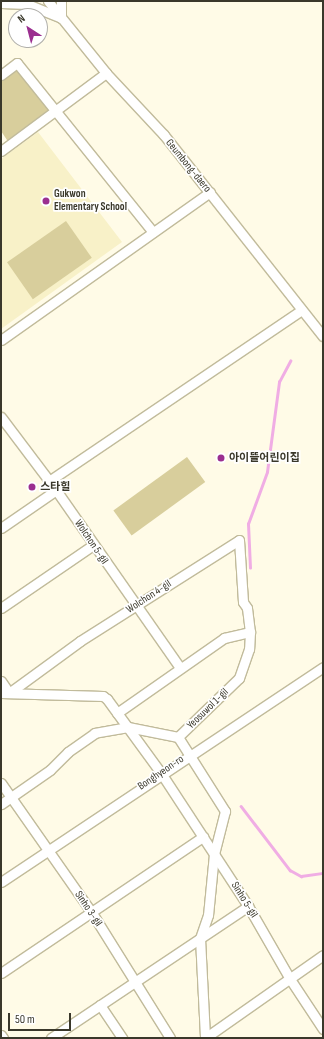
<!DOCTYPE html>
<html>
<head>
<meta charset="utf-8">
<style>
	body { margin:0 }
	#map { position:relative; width:324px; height:1039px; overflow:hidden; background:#fffbe7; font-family:"Sofia Sans Condensed","Noto Sans KR",sans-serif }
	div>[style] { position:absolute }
	.built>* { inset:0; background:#f8f1c8 }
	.green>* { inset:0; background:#d8ce9c; transform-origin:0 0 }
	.stream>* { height:2.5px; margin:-1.25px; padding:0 1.25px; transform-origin:1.25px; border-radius:1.25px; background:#f0ade4 }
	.roads { filter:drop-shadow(1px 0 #c1bb9b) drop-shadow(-1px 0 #c1bb9b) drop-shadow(0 1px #c1bb9b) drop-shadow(0 -1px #c1bb9b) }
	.minor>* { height:9px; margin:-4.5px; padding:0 4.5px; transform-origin:4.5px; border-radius:4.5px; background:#fff }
	.dots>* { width:11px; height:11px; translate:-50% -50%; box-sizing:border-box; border:2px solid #fff; border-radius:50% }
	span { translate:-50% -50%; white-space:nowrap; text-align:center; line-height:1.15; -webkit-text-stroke:3.5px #fff; paint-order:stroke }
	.street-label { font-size:11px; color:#3a382b }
	.poi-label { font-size:11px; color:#3a382b; font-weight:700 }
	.left { translate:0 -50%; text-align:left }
	.frame { position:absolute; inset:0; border:2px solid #3a382b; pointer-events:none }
	.north { position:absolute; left:8px; top:8px; width:40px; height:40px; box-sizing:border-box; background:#fff; border:1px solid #b0afaa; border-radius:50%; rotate:324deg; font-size:11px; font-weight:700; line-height:16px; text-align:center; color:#3a382b }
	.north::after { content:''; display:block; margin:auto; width:14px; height:18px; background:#9b2f90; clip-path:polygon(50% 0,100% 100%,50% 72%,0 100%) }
	.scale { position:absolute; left:8px; top:1013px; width:63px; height:18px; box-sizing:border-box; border:2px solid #3a382b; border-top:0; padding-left:5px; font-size:12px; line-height:14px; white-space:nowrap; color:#3a382b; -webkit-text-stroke:3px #fff; paint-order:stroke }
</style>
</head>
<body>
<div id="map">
	<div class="built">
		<div style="clip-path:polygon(38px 132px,122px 242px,1px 329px,1px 159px)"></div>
	</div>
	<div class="green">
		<div style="clip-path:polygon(14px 68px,18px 68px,48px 110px,47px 115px,9px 143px,1px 131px,1px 78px)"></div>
		<div style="left:66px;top:221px;width:45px;height:72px;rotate:55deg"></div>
		<div style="left:187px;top:457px;width:31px;height:91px;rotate:54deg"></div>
	</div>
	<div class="stream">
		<div style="left:250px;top:568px;width:44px;rotate:-92.6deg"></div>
		<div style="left:248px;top:524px;width:55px;rotate:-69.9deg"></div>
		<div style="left:267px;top:472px;width:91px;rotate:-82.4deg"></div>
		<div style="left:279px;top:382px;width:24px;rotate:-62deg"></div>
		<div style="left:241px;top:806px;width:81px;rotate:52.6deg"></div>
		<div style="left:290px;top:870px;width:13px;rotate:29deg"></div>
		<div style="left:301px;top:876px;width:22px;rotate:-8deg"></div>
	</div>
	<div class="roads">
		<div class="minor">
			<div style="left:48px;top:1px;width:92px;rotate:51.1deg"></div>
			<div style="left:106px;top:73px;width:85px;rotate:46.9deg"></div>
			<div style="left:164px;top:135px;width:256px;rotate:51.7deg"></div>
			<div style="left:1px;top:3px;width:26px;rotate:2deg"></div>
			<div style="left:27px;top:4px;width:37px;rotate:22deg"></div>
			<div style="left:61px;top:18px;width:17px;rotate:-90deg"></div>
			<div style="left:1px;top:75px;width:20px;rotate:-37deg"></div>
			<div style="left:17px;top:63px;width:217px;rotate:51.2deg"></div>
			<div style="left:1px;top:151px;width:131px;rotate:-36.6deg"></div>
			<div style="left:1px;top:340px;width:256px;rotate:-35.3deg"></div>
			<div style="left:1px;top:417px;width:91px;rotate:53deg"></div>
			<div style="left:56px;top:490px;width:217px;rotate:55.1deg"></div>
			<div style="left:49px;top:481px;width:305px;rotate:-34.1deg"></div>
			<div style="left:1px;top:528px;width:67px;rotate:-34.6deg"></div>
			<div style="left:1px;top:608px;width:112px;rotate:-34.4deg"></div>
			<div style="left:1px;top:681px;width:14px;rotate:56deg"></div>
			<div style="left:9px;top:693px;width:88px;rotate:-36.2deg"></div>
			<div style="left:80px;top:641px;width:188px;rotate:-32.4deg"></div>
			<div style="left:239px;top:540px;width:62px;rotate:86.3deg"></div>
			<div style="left:243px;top:602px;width:7px;rotate:56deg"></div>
			<div style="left:247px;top:608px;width:24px;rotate:83deg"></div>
			<div style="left:250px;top:632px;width:17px;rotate:93deg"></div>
			<div style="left:249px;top:649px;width:31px;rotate:109deg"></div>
			<div style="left:239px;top:678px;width:85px;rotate:136deg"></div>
			<div style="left:178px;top:737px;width:51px;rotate:-168.7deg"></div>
			<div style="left:128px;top:727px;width:34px;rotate:170deg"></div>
			<div style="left:95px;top:733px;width:33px;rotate:145deg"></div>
			<div style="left:68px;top:752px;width:25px;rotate:135deg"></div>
			<div style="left:50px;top:770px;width:60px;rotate:145.2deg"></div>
			<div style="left:1px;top:693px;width:102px;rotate:1.7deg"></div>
			<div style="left:103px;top:696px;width:5px;rotate:37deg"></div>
			<div style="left:107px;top:699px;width:92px;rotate:53.9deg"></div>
			<div style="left:161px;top:773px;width:159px;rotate:56.8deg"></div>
			<div style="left:248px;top:906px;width:84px;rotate:60.1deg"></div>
			<div style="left:290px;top:979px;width:60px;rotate:56.6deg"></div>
			<div style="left:117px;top:713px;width:131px;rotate:-35deg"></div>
			<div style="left:224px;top:638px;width:27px;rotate:-13deg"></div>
			<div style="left:178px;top:737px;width:88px;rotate:57.6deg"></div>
			<div style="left:225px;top:811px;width:44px;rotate:104.3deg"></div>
			<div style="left:214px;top:854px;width:61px;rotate:95.6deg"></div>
			<div style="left:208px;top:915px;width:24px;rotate:109deg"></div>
			<div style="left:200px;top:938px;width:100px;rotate:87.1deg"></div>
			<div style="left:1px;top:783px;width:159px;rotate:55deg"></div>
			<div style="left:92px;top:913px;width:147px;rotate:58deg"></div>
			<div style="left:1px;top:882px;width:387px;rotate:-33.7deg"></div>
			<div style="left:1px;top:973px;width:244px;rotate:-34deg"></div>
			<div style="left:100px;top:1005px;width:40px;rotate:56deg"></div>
			<div style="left:1px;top:1035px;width:4px;rotate:56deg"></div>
			<div style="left:51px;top:1038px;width:237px;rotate:-33.8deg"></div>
			<div style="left:205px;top:1038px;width:144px;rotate:-35.1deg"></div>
		</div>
	</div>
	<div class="dots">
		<div style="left:46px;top:201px;background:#9b2f90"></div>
		<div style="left:221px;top:458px;background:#9b2f90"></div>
		<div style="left:32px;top:487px;background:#9b2f90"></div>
	</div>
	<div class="street-label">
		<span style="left:188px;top:166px;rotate:51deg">Geumbong-daero</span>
		<span style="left:91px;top:542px;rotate:56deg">Wolchon 5-gil</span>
		<span style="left:149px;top:597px;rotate:-33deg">Wolchon 4-gil</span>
		<span style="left:208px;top:709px;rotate:-44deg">Yeosuwol 1-gil</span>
		<span style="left:161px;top:773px;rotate:-34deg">Bonghyeon-ro</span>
		<span style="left:244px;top:900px;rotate:58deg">Sinho 5-gil</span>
		<span style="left:88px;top:909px;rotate:56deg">Sinho 3-gil</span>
	</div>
	<div class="poi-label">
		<span class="left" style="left:54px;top:201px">Gukwon<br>Elementary School</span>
		<span class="left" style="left:229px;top:458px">아이뜰어린이집</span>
		<span class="left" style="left:40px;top:487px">스타힐</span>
	</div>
	<div class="frame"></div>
	<div class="north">N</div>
	<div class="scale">50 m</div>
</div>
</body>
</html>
